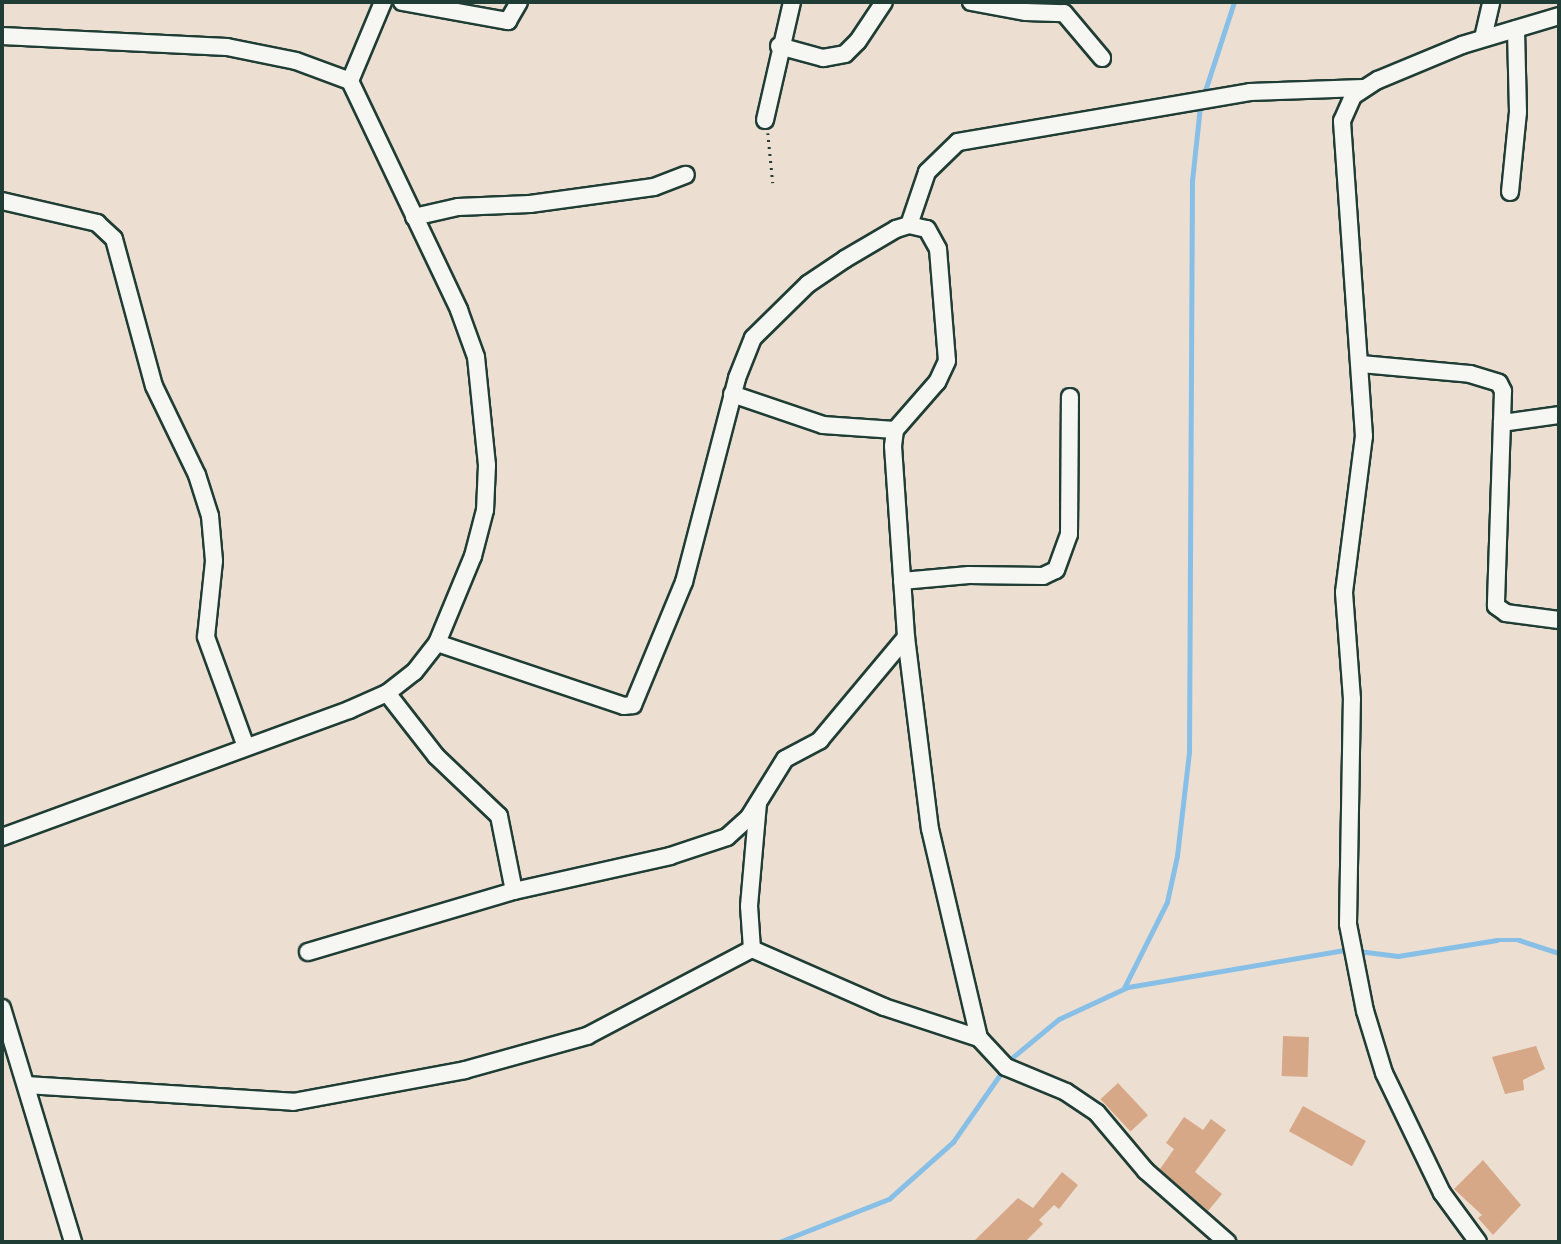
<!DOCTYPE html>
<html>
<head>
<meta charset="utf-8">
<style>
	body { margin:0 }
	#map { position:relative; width:1561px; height:1244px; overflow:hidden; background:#ecdfd2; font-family:Caveat,sans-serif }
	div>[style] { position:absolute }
	.stream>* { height:4.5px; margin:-2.25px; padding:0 2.25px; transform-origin:2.25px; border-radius:2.25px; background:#87bfe6 }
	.building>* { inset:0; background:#d6a887; transform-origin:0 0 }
	.path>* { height:2.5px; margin-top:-1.25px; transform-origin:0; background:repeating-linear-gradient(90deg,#1f3d34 0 2px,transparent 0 7px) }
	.roads { filter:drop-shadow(2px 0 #1f3d34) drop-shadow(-2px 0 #1f3d34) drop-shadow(0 2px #1f3d34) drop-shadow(0 -2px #1f3d34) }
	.street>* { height:16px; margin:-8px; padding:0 8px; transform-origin:8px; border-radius:8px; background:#f6f6f2 }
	span { translate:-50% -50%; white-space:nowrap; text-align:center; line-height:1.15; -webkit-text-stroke:5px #f6f6f2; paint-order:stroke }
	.frame { position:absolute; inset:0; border:4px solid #1f3d34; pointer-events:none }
</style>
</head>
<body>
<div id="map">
	<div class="stream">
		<div style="left:1203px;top:97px;width:100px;rotate:-71.9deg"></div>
		<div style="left:1358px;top:951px;width:40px;rotate:7.1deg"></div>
		<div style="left:1398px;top:956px;width:100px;rotate:-9.2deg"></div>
		<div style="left:1497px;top:940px;width:22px"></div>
		<div style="left:1519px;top:940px;width:42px;rotate:18deg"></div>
		<div style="left:1124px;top:988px;width:96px;rotate:-63.4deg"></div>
		<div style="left:1167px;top:902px;width:47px;rotate:-77.7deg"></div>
		<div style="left:1177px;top:856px;width:105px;rotate:-83.4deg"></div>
		<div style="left:1189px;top:752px;width:571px;rotate:-89.7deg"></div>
		<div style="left:1192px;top:181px;width:75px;rotate:-83.9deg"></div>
		<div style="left:1007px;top:1062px;width:67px;rotate:-39.6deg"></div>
		<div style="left:1059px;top:1019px;width:76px;rotate:-24.9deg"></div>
		<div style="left:1128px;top:987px;width:225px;rotate:-9.7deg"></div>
		<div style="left:779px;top:1242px;width:118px;rotate:-21.4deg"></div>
		<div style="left:889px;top:1199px;width:86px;rotate:-41.7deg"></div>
		<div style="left:953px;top:1142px;width:89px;rotate:-55.1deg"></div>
	</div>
	<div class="building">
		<div style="left:1283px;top:1036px;width:26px;height:40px;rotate:2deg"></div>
		<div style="clip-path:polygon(1536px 1046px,1545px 1069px,1523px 1080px,1524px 1090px,1505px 1094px,1492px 1057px)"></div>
		<div style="left:1118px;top:1083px;width:44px;height:24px;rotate:47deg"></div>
		<div style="left:1303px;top:1106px;width:72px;height:29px;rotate:29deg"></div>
		<div style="clip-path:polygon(1184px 1117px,1203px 1130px,1211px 1119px,1226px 1130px,1195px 1172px,1222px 1194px,1208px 1211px,1160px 1169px,1174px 1149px,1166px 1143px)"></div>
		<div style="clip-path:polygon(1483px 1160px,1521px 1205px,1493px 1235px,1478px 1218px,1482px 1215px,1454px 1189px)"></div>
		<div style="clip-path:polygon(1062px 1172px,1078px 1185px,1059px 1209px,1054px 1205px,1039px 1220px,1043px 1224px,1025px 1242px,973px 1242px,1018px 1198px,1033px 1208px)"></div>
	</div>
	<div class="path">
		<div style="left:768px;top:133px;width:50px;rotate:84.3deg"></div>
	</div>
	<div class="roads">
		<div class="street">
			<div style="left:402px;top:2px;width:108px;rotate:10.2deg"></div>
			<div style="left:508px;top:21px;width:22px;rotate:-60deg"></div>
			<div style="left:971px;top:2px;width:56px;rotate:10.3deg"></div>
			<div style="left:1026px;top:12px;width:38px;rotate:2deg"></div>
			<div style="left:1064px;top:13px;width:59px;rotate:49.8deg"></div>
			<div style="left:2px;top:36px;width:225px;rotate:2.8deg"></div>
			<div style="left:227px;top:47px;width:70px;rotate:11.5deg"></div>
			<div style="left:296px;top:61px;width:58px;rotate:20.3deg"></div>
			<div style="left:350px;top:81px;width:254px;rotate:64.5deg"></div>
			<div style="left:459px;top:310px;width:50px;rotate:70.1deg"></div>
			<div style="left:476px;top:357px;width:109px;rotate:84.2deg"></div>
			<div style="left:487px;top:465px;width:45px;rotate:92.5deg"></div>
			<div style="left:485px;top:510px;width:48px;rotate:104.6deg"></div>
			<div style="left:473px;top:556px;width:94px;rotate:112.5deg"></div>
			<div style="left:437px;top:643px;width:37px;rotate:128deg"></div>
			<div style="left:414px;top:672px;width:34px;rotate:142deg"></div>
			<div style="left:387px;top:693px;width:42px;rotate:155.9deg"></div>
			<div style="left:349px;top:710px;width:370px;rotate:159.9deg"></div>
			<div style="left:1483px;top:38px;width:37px;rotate:-77deg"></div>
			<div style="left:779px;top:46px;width:46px;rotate:15.3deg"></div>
			<div style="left:823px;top:58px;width:22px;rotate:-10deg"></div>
			<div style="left:845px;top:54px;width:18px;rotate:-45deg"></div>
			<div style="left:858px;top:41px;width:47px;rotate:-56.3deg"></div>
			<div style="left:350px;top:81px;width:86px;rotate:-67.3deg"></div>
			<div style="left:765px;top:120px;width:121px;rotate:-77.1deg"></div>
			<div style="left:1510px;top:192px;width:80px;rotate:-84.3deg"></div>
			<div style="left:1518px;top:112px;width:83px;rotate:-91.4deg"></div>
			<div style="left:2px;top:201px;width:98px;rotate:13deg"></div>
			<div style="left:97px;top:223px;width:23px;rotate:43deg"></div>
			<div style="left:114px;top:239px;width:152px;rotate:74.8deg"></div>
			<div style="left:154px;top:386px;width:99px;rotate:64.2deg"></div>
			<div style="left:197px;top:475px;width:43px;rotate:72.4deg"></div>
			<div style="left:210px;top:516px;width:45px;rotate:84.9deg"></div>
			<div style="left:214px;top:561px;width:76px;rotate:96deg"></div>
			<div style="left:206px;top:637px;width:117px;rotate:70deg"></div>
			<div style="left:414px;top:217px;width:45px;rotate:-12.8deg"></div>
			<div style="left:458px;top:207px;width:72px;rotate:-2.4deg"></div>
			<div style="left:530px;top:204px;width:125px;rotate:-7.8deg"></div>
			<div style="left:654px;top:187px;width:34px;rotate:-21deg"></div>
			<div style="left:909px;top:225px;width:56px;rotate:-71.2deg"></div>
			<div style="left:927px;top:172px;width:43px;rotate:-44.1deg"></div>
			<div style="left:958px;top:142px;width:296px;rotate:-9.7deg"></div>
			<div style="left:1250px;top:92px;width:113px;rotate:-2deg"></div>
			<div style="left:1361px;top:364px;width:109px;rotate:5.2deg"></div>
			<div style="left:1470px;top:374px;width:30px;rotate:17deg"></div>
			<div style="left:1499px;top:383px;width:9px;rotate:63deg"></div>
			<div style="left:1503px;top:391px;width:215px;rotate:91.9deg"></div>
			<div style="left:1496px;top:606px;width:12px;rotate:35deg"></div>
			<div style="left:1506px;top:613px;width:53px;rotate:7.5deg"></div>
			<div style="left:732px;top:394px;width:96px;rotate:18.8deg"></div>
			<div style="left:823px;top:425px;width:72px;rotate:4deg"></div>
			<div style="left:1502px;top:423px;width:58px;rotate:-8deg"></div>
			<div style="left:902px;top:581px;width:67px;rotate:-5.1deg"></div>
			<div style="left:969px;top:575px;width:74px;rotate:0.8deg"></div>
			<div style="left:1043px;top:576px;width:14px;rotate:-25deg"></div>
			<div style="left:1056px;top:570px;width:38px;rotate:-70deg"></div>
			<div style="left:1069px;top:534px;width:137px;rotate:-89.6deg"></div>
			<div style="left:437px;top:643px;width:197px;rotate:18.6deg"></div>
			<div style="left:624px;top:706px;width:9px;rotate:-6deg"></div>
			<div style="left:633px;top:705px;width:133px;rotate:-67.5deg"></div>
			<div style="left:684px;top:582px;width:211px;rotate:-75.4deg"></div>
			<div style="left:737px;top:378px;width:43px;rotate:-68.2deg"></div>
			<div style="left:753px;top:338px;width:77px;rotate:-44.5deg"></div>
			<div style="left:808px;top:284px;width:45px;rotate:-34deg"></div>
			<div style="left:845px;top:259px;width:59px;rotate:-30.5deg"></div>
			<div style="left:896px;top:229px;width:14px;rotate:-17deg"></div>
			<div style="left:909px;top:225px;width:18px;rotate:13deg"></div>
			<div style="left:927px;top:229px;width:23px;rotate:61deg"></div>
			<div style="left:938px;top:249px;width:112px;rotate:85.4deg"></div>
			<div style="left:947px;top:361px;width:23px;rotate:115deg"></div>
			<div style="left:937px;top:382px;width:64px;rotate:131.2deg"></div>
			<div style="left:895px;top:430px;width:16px;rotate:97deg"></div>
			<div style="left:893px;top:446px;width:191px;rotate:86.1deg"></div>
			<div style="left:906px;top:637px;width:193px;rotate:82.9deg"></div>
			<div style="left:930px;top:829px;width:215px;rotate:76.8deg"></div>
			<div style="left:979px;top:1038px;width:40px;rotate:47deg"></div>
			<div style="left:1006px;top:1067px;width:65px;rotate:22.6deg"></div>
			<div style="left:1066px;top:1092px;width:37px;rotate:34deg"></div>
			<div style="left:1097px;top:1113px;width:76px;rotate:49.8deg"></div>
			<div style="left:1146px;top:1171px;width:108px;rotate:41.2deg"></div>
			<div style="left:387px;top:693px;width:80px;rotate:52.1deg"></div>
			<div style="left:436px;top:756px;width:87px;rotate:43.6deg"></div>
			<div style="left:499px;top:816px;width:76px;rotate:78.7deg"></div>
			<div style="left:752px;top:949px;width:43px;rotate:-94deg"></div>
			<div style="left:749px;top:906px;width:103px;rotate:-85deg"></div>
			<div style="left:308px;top:952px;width:215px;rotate:-16.5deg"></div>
			<div style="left:514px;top:891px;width:160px;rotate:-12.6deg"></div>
			<div style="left:670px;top:856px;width:60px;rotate:-18.4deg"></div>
			<div style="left:727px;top:837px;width:30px;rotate:-42deg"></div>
			<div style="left:749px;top:817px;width:68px;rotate:-58.2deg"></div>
			<div style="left:785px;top:759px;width:40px;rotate:-28deg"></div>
			<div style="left:820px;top:740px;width:134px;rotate:-50.1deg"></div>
			<div style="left:2px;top:1008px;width:245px;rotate:73.1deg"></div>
			<div style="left:26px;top:1085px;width:268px;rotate:3.6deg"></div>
			<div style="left:293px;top:1102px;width:175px;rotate:-10.5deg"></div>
			<div style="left:465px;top:1070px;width:127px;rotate:-15.6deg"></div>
			<div style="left:587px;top:1036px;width:187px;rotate:-27.8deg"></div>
			<div style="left:752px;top:949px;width:144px;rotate:23.7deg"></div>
			<div style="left:884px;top:1007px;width:100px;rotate:18.1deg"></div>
			<div style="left:1478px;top:1242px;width:61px;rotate:-126.3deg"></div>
			<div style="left:1442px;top:1193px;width:133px;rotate:-115.8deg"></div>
			<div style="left:1384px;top:1073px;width:65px;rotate:-107deg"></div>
			<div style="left:1365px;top:1011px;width:89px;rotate:-101.1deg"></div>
			<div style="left:1348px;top:924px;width:225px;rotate:-89deg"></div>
			<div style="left:1352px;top:699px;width:107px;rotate:-94.3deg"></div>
			<div style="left:1344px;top:592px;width:157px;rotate:-82.7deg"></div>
			<div style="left:1364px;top:436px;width:316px;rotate:-94deg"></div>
			<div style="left:1342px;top:121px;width:27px;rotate:-66deg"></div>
			<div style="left:1353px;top:96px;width:30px;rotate:-33deg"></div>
			<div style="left:1378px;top:80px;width:91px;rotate:-22.6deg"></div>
			<div style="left:1462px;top:45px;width:101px;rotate:-16.6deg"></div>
		</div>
	</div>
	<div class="frame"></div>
</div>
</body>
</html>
